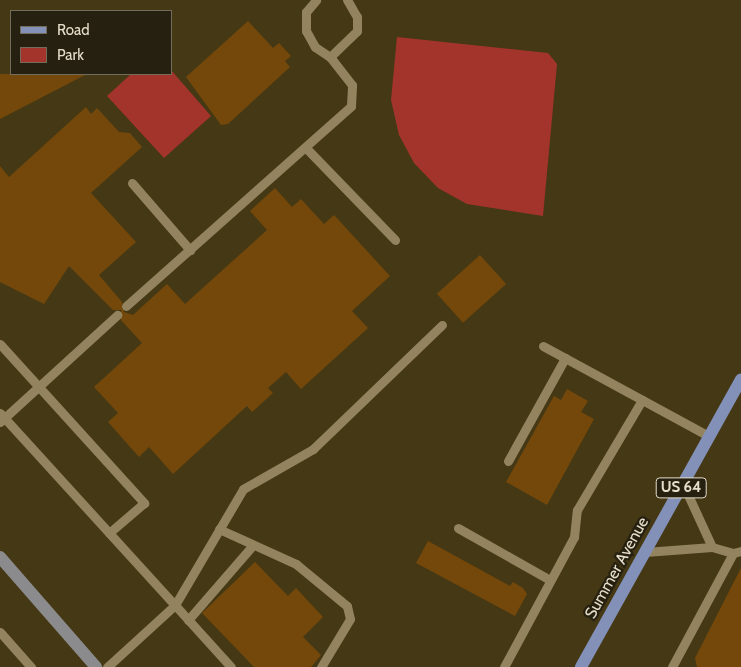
<!DOCTYPE html>
<html>
<head>
<meta charset="utf-8">
<style>
	body { margin:0 }
	#map { position:relative; width:741px; height:667px; overflow:hidden; background:#453814; font-family:Cabin,sans-serif }
	div>[style] { position:absolute }
	.green>* { inset:0; background:#a3342c }
	.building>* { inset:0; background:#74480a; transform-origin:0 0 }
	.service>* { height:9px; margin:-4.5px; padding:0 4.5px; transform-origin:4.5px; border-radius:4.5px; background:#93845f }
	.secondary>* { height:12px; margin:-6px; padding:0 6px; transform-origin:6px; border-radius:6px; background:#8b8a8c }
	.primary>* { height:12px; margin:-6px; padding:0 6px; transform-origin:6px; border-radius:6px; background:#8390b8 }
	span { translate:-50% -50%; white-space:nowrap; text-align:center; line-height:1.15; -webkit-text-stroke:4.5px #262011; paint-order:stroke }
	.shield-label span { padding:1px 4px; background:#262011; border:1px solid; border-radius:4px; -webkit-text-stroke-width:0 }
	.shield-label { font-size:15px; color:#e6decb; font-weight:700 }
	.street-label { font-size:16px; color:#e6decb }
	.legend { position:absolute; left:10px; top:10px; width:162px; height:65px; box-sizing:border-box; background:#262011; border:1px solid #736c5b; margin:0; padding:6px 9px; list-style:none; font-size:15px; color:#e6decb }
	.legend li { display:flex; align-items:center; gap:10px; height:25px }
	.legend b { width:25px; border:1px solid #736c5b }
</style>
</head>
<body>
<div id="map">
	<div class="green">
		<div style="clip-path:polygon(397px 37px,548px 53px,557px 64px,543px 216px,467px 204px,438px 188px,414px 163px,399px 135px,391px 100px)"></div>
		<div style="clip-path:polygon(171px 70px,211px 116px,164px 158px,107px 96px,131px 74px)"></div>
	</div>
	<div class="building">
		<div style="clip-path:polygon(248px 21px,273px 48px,279px 43px,291px 56px,285px 61px,290px 67px,228px 124px,221px 125px,186px 77px)"></div>
		<div style="clip-path:polygon(0 74px,87px 74px,0 119px)"></div>
		<div style="clip-path:polygon(86px 107px,91px 114px,97px 108px,119px 132px,130px 133px,142px 147px,91px 193px,136px 242px,99px 275px,122px 302px,124px 312px,133px 315px,167px 284px,185px 304px,267px 230px,250px 211px,275px 188px,292px 207px,301px 199px,324px 224px,334px 215px,390px 276px,352px 311px,368px 328px,301px 389px,286px 372px,268px 388px,273px 393px,252px 412px,247px 406px,173px 474px,149px 447px,139px 457px,108px 422px,118px 413px,94px 387px,142px 343px,121px 320px,121px 310px,113px 310px,69px 266px,44px 304px,0 282px,0 166px,9px 177px)"></div>
		<div style="left:480px;top:255px;width:39px;height:58px;rotate:48deg"></div>
		<div style="clip-path:polygon(567px 389px,588px 401px,581px 412px,594px 419px,547px 505px,506px 482px,554px 396px,561px 400px)"></div>
		<div style="clip-path:polygon(428px 541px,510px 586px,513px 582px,523px 588px,527px 594px,515px 616px,416px 563px)"></div>
		<div style="clip-path:polygon(255px 562px,288px 596px,296px 588px,323px 617px,303px 637px,321px 655px,311px 667px,254px 667px,202px 613px)"></div>
		<div style="clip-path:polygon(741px 568px,741px 667px,697px 667px,695px 658px)"></div>
	</div>
	<div class="service">
		<div style="left:330px;top:57px;width:37px;rotate:-44deg"></div>
		<div style="left:357px;top:31px;width:14px;rotate:-90deg"></div>
		<div style="left:357px;top:17px;width:20px;rotate:-120deg"></div>
		<div style="left:306px;top:148px;width:128px;rotate:45.9deg"></div>
		<div style="left:132px;top:183px;width:89px;rotate:49.1deg"></div>
		<div style="left:126px;top:306px;width:301px;rotate:-41.6deg"></div>
		<div style="left:351px;top:106px;width:21px;rotate:-87deg"></div>
		<div style="left:352px;top:85px;width:36px;rotate:-128deg"></div>
		<div style="left:330px;top:57px;width:18px;rotate:-146deg"></div>
		<div style="left:315px;top:47px;width:18px;rotate:-119deg"></div>
		<div style="left:306px;top:31px;width:19px;rotate:-90deg"></div>
		<div style="left:306px;top:12px;width:16px;rotate:-50deg"></div>
		<div style="left:0;top:344px;width:215px;rotate:47.8deg"></div>
		<div style="left:144px;top:503px;width:46px;rotate:139.4deg"></div>
		<div style="left:543px;top:346px;width:189px;rotate:28.5deg"></div>
		<div style="left:0;top:413px;width:260px;rotate:47.7deg"></div>
		<div style="left:175px;top:605px;width:92px;rotate:137.6deg"></div>
		<div style="left:0;top:422px;width:159px;rotate:-42.4deg"></div>
		<div style="left:508px;top:461px;width:118px;rotate:-61deg"></div>
		<div style="left:683px;top:484px;width:69px;rotate:65.3deg"></div>
		<div style="left:712px;top:547px;width:22px;rotate:16deg"></div>
		<div style="left:458px;top:528px;width:106px;rotate:29.5deg"></div>
		<div style="left:219px;top:529px;width:85px;rotate:24.4deg"></div>
		<div style="left:296px;top:564px;width:66px;rotate:39.5deg"></div>
		<div style="left:347px;top:606px;width:13px;rotate:77deg"></div>
		<div style="left:350px;top:619px;width:56px;rotate:121.1deg"></div>
		<div style="left:645px;top:552px;width:67px;rotate:-4.3deg"></div>
		<div style="left:188px;top:620px;width:99px;rotate:-49.1deg"></div>
		<div style="left:0;top:632px;width:47px;rotate:48.5deg"></div>
		<div style="left:231px;top:667px;width:84px;rotate:-132.1deg"></div>
		<div style="left:175px;top:605px;width:134px;rotate:-59.6deg"></div>
		<div style="left:243px;top:489px;width:81px;rotate:-29.7deg"></div>
		<div style="left:313px;top:449px;width:179px;rotate:-43.9deg"></div>
		<div style="left:504px;top:667px;width:148px;rotate:-61.7deg"></div>
		<div style="left:574px;top:537px;width:27px;rotate:-84deg"></div>
		<div style="left:577px;top:510px;width:128px;rotate:-59.4deg"></div>
		<div style="left:672px;top:667px;width:129px;rotate:-61.8deg"></div>
		<div style="left:733px;top:553px;width:8px;rotate:-14deg"></div>
	</div>
	<div class="secondary">
		<div style="left:0;top:557px;width:146px;rotate:48.9deg"></div>
	</div>
	<div class="primary">
		<div style="left:581px;top:667px;width:329px;rotate:-60.9deg"></div>
	</div>
	<div class="shield-label">
		<span style="left:681px;top:488px">US 64</span>
	</div>
	<div class="street-label">
		<span style="left:617px;top:568px;rotate:-61deg">Summer Avenue</span>
	</div>
	<ul class="legend">
	<li><b style="height:6px;background:#8390b8"></b>Road</li>
	<li><b style="height:14px;background:#a3342c"></b>Park</li>
	</ul>
</div>
</body>
</html>
